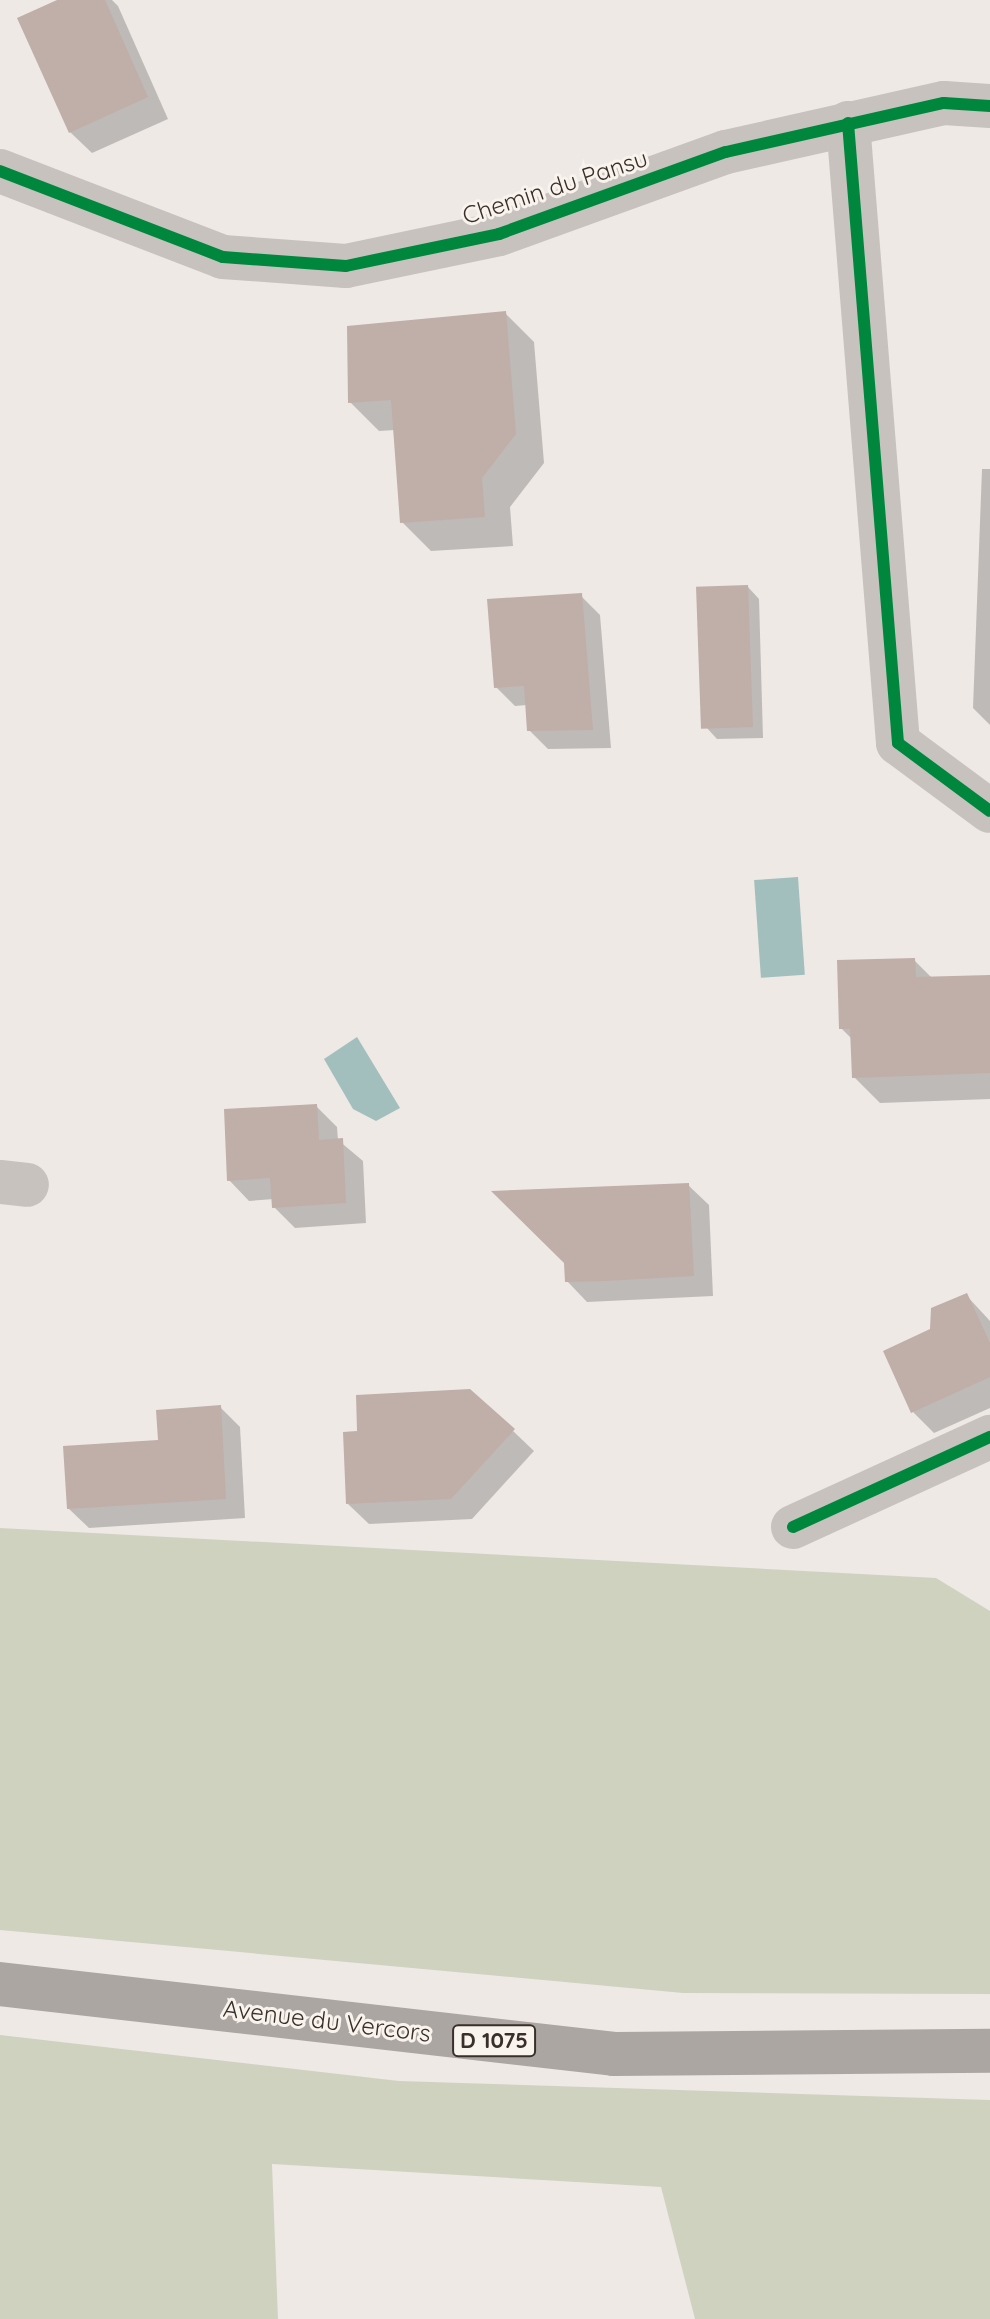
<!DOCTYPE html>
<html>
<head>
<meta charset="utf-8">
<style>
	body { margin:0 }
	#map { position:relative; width:990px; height:2319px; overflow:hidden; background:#eee9e5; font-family:Quicksand,sans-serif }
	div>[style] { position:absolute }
	.green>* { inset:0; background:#d0d2c0 }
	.water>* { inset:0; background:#a2bfbd; transform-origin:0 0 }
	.shadow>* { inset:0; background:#0003 }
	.building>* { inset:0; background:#c0aea8; transform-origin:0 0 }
	.minor>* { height:44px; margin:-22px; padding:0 22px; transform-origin:22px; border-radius:22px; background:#c7c2be }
	.major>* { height:44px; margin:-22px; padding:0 22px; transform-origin:22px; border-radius:22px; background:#aca6a3 }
	.cycleway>* { height:12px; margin:-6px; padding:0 6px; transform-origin:6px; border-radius:6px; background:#00873e }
	span { translate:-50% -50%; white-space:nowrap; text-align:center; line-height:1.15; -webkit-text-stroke:6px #f9f3ed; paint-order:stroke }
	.shield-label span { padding:2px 6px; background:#f9f3ed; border:2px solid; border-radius:6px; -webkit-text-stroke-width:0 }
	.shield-label { font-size:22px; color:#382f2b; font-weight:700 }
	.street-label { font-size:24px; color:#382f2b }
</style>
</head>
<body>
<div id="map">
	<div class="green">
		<div style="clip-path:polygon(0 1528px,936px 1578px,990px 1611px,990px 1994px,683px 1993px,0 1930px)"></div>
		<div style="clip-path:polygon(0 2035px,399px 2081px,990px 2100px,990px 2319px,695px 2319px,661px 2187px,272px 2164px,278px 2319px,0 2319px)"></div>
	</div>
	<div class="water">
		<div style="left:798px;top:877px;width:98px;height:44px;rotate:86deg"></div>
		<div style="clip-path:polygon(357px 1037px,400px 1108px,376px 1121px,353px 1109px,324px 1059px)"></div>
	</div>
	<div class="shadow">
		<div style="clip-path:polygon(62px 0,112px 0,118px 6px,168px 119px,92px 153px,70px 132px)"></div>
		<div style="clip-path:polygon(505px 313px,534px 342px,544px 463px,510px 507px,513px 546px,431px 551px,402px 522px,395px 430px,379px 431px,350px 402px)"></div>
		<div style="clip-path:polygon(982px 469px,990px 469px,990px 725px,973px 708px)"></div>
		<div style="clip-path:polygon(748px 587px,759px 599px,763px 738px,717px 739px,706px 727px)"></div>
		<div style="clip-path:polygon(581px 596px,600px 615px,611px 748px,548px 749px,529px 730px,527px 705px,515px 706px,496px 687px)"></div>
		<div style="clip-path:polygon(914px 960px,933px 979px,990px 977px,990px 1099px,880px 1103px,854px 1077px,853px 1040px,841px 1028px)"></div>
		<div style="clip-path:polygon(316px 1106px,337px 1127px,338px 1140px,363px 1161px,366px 1223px,295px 1228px,274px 1207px,274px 1199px,249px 1201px,229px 1180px)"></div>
		<div style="clip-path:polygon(688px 1185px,709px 1205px,713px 1296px,587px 1302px,567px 1281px,566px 1262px)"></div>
		<div style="clip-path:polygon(966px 1295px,990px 1321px,990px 1408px,934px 1433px,913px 1412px,932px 1330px)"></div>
		<div style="clip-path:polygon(220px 1407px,240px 1427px,245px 1518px,89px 1528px,68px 1508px)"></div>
		<div style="clip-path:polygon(513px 1431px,534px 1451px,472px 1519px,369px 1524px,348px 1504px)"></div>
	</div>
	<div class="building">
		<div style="clip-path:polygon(57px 0,105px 0,148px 97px,69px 133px,17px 18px)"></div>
		<div style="clip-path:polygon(506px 311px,516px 434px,482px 478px,485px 517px,400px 523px,391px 400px,348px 403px,347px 326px)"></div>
		<div style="left:748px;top:585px;width:142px;height:52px;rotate:88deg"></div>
		<div style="clip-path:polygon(582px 593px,593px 730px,527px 731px,524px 686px,494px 688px,487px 599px)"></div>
		<div style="clip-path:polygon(915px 958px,916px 977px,990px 975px,990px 1073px,852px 1078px,850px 1029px,839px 1029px,837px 960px)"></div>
		<div style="clip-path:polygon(317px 1104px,319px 1140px,343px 1138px,346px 1203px,272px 1208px,270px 1178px,227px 1181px,224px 1109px)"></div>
		<div style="clip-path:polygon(689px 1183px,694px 1276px,605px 1281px,565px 1282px,564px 1263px,491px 1191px)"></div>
		<div style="clip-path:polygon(967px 1293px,990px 1343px,990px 1377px,911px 1413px,883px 1351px,930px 1329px,931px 1308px)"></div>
		<div style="clip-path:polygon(470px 1389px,515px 1429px,451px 1499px,346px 1504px,343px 1432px,357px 1431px,356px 1395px)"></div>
		<div style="clip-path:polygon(221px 1405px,226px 1499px,67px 1509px,63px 1446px,158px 1440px,156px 1410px)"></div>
	</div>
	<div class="minor">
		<div style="left:848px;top:123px;width:622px;rotate:85.39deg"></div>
		<div style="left:898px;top:743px;width:114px;rotate:36.5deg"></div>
		<div style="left:0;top:171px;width:239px;rotate:21.1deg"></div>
		<div style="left:223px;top:257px;width:123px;rotate:4.2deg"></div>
		<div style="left:346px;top:266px;width:156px;rotate:-11.8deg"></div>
		<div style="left:499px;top:234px;width:241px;rotate:-19.9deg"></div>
		<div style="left:726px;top:152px;width:223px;rotate:-12.7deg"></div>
		<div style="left:944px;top:103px;width:46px;rotate:3.7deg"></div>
		<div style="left:0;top:1182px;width:27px;rotate:6deg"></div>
		<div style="left:793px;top:1527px;width:217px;rotate:-24.6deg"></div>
	</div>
	<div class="major">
		<div style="left:0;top:1984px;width:618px;rotate:6.5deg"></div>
		<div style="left:614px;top:2054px;width:376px;rotate:-0.5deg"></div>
	</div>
	<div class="cycleway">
		<div style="left:848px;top:123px;width:622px;rotate:85.39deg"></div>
		<div style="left:898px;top:743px;width:114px;rotate:36.5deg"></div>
		<div style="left:0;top:171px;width:239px;rotate:21.1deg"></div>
		<div style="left:223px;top:257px;width:123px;rotate:4.2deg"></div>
		<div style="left:346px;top:266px;width:156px;rotate:-11.8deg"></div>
		<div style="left:499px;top:234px;width:241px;rotate:-19.9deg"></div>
		<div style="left:726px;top:152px;width:223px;rotate:-12.7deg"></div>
		<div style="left:944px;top:103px;width:46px;rotate:3.7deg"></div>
		<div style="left:793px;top:1527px;width:217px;rotate:-24.6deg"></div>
	</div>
	<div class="shield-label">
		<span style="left:494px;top:2041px">D 1075</span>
	</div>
	<div class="street-label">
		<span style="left:555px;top:187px;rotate:-18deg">Chemin du Pansu</span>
		<span style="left:327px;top:2021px;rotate:7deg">Avenue du Vercors</span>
	</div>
</div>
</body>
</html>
